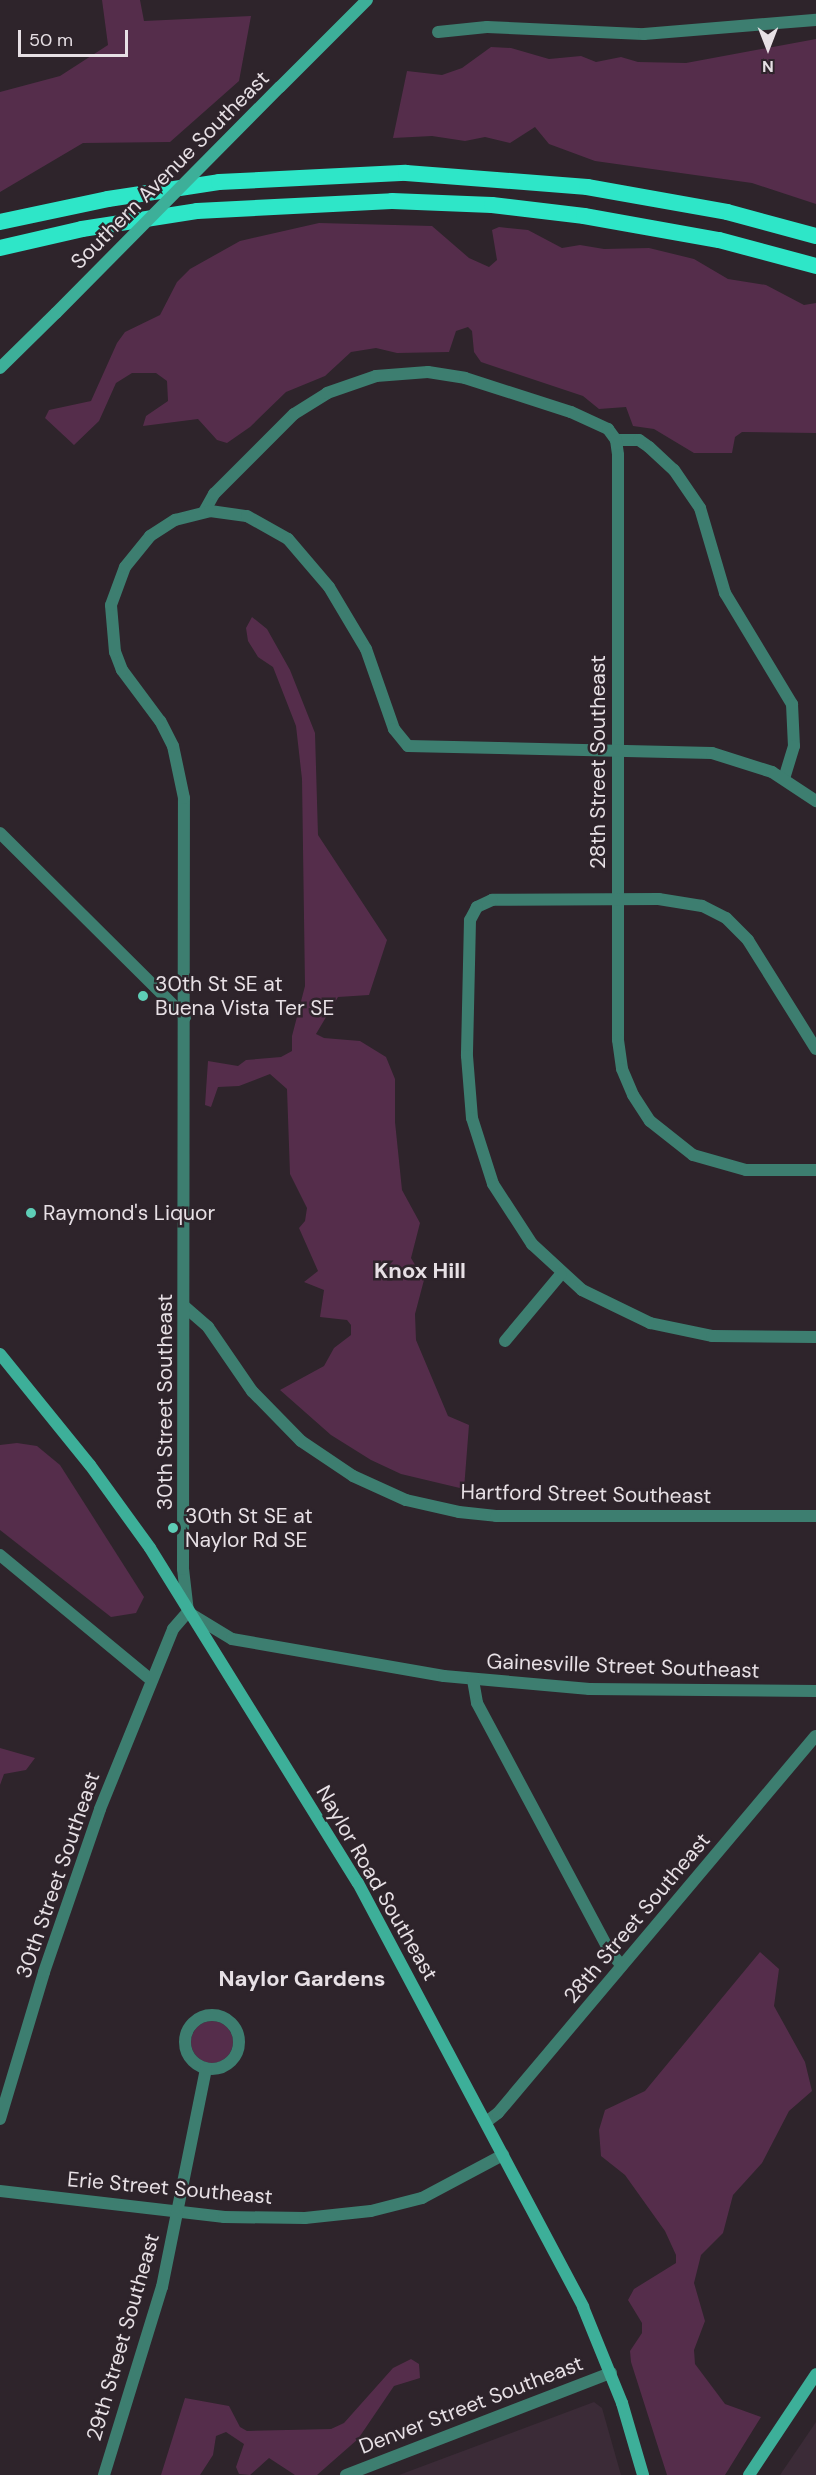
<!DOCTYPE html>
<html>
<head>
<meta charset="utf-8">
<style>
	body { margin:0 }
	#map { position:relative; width:816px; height:2475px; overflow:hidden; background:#2e242b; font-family:"DM Sans",sans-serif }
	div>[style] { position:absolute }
	.built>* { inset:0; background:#3b2b37 }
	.green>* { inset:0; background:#552d4b }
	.round { border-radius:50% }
	.minor>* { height:12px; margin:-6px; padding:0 6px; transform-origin:6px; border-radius:6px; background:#3d7e70 }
	.minor>.ring { margin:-6px; padding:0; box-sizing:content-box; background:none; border:12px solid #3d7e70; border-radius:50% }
	.secondary>* { height:12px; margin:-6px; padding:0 6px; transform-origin:6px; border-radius:6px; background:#3daf99 }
	.trunk>* { height:16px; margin:-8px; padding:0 8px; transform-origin:8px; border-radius:8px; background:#2ee6c8 }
	.secondary-bridge>* { height:12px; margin:-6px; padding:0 6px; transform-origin:6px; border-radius:6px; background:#3daf99 }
	.dots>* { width:16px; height:16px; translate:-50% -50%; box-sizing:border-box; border:3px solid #2e242b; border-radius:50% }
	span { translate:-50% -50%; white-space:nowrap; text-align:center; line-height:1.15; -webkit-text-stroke:5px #2e242b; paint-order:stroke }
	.street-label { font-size:21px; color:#e7e0e5 }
	.poi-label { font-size:21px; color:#e7e0e5 }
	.left { translate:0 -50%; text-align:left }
	.neighbourhood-label { font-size:22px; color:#e7e0e5; font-weight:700 }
	.north { position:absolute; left:738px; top:18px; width:60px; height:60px; -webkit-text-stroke:4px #2e242b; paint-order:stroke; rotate:180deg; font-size:16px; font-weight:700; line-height:24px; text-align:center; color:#e7e0e5 }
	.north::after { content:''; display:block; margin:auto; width:21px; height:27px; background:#e7e0e5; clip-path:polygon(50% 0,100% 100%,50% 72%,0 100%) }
	.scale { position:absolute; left:18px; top:30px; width:110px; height:27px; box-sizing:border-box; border:3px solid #e7e0e5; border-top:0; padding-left:8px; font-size:18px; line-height:21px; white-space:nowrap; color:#e7e0e5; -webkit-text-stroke:4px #2e242b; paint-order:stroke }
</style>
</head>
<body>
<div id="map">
	<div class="built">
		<div style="clip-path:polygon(594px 2402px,602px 2408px,621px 2475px,399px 2475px)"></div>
		<div style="clip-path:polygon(816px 2422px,816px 2475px,780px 2475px)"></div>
	</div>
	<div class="green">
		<div style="clip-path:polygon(102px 0,140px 0,144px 21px,251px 16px,239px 81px,170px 142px,83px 143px,0 192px,0 92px,60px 76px,108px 45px)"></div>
		<div style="clip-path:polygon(816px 39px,816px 204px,752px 183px,595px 161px,549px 144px,535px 127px,510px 143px,485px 137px,465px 141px,432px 136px,393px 138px,407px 71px,442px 75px,462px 68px,491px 47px,511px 48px,549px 59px,581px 56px,596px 62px,621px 57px,638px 62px,686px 63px)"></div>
		<div style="clip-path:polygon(319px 223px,432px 226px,469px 258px,489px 267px,497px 260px,492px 230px,499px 227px,528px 230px,562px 248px,580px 245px,604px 249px,649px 248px,694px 259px,728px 279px,766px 285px,804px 305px,816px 303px,816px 433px,742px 432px,735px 437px,732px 453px,694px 453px,654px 429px,633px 426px,626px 407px,599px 409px,583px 396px,481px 362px,474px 352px,472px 331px,468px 327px,456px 331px,449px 352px,397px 353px,376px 348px,351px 352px,325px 376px,286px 392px,250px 427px,227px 443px,217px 440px,198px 419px,143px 426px,146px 416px,168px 401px,167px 381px,156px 373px,132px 373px,116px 383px,99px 421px,74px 445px,45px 418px,49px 410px,91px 401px,117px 343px,125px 332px,160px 315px,177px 282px,190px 269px,240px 241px)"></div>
		<div style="clip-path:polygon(252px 617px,267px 629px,290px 670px,315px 733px,318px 835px,387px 940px,369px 995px,338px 997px,316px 1034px,324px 1038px,360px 1041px,386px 1057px,395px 1079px,395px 1122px,402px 1190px,420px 1223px,411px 1258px,424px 1280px,415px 1314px,416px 1340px,448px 1416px,469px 1425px,464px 1489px,401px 1474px,371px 1460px,331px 1435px,280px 1390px,324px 1366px,334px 1348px,351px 1335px,351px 1325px,347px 1320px,320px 1317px,324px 1290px,304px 1282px,318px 1271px,299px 1228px,305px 1221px,307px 1208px,290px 1174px,287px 1089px,270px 1074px,239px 1086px,218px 1087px,211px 1107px,205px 1105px,208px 1061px,238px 1066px,246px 1060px,281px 1057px,292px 1051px,292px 1036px,305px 986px,302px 779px,296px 726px,273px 667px,258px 657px,248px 641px,246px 628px)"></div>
		<div style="clip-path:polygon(17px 1443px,37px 1446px,60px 1465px,144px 1597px,136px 1613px,111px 1617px,0 1530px,0 1445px)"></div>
		<div style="clip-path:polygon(0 1748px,35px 1758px,26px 1770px,4px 1774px,0 1785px)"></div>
		<div style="clip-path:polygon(760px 1952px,779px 1969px,774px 2006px,805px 2062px,812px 2091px,789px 2111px,762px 2163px,733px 2195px,723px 2233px,701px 2255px,694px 2283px,705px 2321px,694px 2350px,695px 2364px,725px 2404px,761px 2417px,725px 2475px,667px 2475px,631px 2362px,630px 2351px,642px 2333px,642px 2323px,628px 2300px,634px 2289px,676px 2263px,676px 2255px,665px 2231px,625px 2175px,601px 2156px,599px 2130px,605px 2110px,645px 2091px)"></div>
		<div class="round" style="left:191px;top:2021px;width:42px;height:42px"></div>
		<div style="clip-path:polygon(411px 2359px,419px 2364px,420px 2378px,394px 2386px,358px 2439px,317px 2475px,295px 2475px,269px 2458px,250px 2475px,239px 2474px,236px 2467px,244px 2444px,226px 2432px,216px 2436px,213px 2455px,200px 2475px,161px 2475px,185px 2398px,229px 2406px,240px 2427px,247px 2431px,331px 2429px,344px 2423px,393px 2368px)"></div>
	</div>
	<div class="minor">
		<div style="left:438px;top:32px;width:49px;rotate:-5.8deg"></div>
		<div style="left:487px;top:27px;width:157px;rotate:2.6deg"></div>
		<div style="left:644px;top:34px;width:173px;rotate:-4.7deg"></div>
		<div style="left:616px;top:440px;width:23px"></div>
		<div style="left:639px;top:440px;width:12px;rotate:35deg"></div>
		<div style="left:649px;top:447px;width:34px;rotate:43deg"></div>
		<div style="left:674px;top:470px;width:46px;rotate:55.6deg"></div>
		<div style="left:700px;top:508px;width:89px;rotate:73.6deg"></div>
		<div style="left:725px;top:593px;width:130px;rotate:58.9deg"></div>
		<div style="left:792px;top:704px;width:42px;rotate:87.3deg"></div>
		<div style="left:794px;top:746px;width:34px;rotate:107deg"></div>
		<div style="left:204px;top:512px;width:21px;rotate:-61deg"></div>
		<div style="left:214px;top:494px;width:113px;rotate:-45deg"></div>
		<div style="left:294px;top:414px;width:39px;rotate:-32deg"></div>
		<div style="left:327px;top:393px;width:52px;rotate:-19.1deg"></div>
		<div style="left:376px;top:376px;width:52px;rotate:-4.4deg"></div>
		<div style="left:428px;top:372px;width:37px;rotate:9deg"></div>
		<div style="left:465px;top:378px;width:111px;rotate:17.8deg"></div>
		<div style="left:571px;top:412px;width:41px;rotate:24.7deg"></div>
		<div style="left:608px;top:429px;width:14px;rotate:54deg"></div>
		<div style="left:616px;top:440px;width:15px;rotate:82deg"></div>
		<div style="left:618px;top:455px;width:585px;rotate:90deg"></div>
		<div style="left:618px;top:1040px;width:29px;rotate:82deg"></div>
		<div style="left:622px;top:1069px;width:28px;rotate:67deg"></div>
		<div style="left:633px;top:1095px;width:31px;rotate:57deg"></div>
		<div style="left:650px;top:1121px;width:55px;rotate:38.3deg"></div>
		<div style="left:693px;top:1155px;width:55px;rotate:15.8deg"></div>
		<div style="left:746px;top:1170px;width:70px"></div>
		<div style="left:0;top:833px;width:261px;rotate:44.8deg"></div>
		<div style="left:816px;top:1049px;width:128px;rotate:-122deg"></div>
		<div style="left:748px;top:940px;width:31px;rotate:-135deg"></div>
		<div style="left:726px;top:918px;width:27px;rotate:-153deg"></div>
		<div style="left:702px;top:906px;width:44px;rotate:-170.8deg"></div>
		<div style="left:659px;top:899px;width:167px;rotate:179.7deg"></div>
		<div style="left:492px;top:900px;width:17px;rotate:155deg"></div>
		<div style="left:477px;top:907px;width:15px;rotate:118deg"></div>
		<div style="left:470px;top:920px;width:136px;rotate:91.3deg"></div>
		<div style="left:467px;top:1056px;width:62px;rotate:85.4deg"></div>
		<div style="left:472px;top:1118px;width:69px;rotate:72.3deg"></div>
		<div style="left:493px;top:1184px;width:72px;rotate:57deg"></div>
		<div style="left:532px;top:1244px;width:68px;rotate:42.6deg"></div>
		<div style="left:582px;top:1290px;width:76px;rotate:25.9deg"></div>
		<div style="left:650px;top:1323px;width:63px;rotate:11.8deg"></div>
		<div style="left:712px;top:1336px;width:104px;rotate:0.6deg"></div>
		<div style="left:184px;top:1306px;width:32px;rotate:41deg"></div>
		<div style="left:208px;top:1327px;width:78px;rotate:55.5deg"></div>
		<div style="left:252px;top:1391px;width:70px;rotate:45.6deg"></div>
		<div style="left:301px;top:1441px;width:63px;rotate:33.9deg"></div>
		<div style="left:353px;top:1476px;width:58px;rotate:24.4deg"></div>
		<div style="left:406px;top:1500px;width:54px;rotate:12.8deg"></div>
		<div style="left:459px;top:1512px;width:37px;rotate:6deg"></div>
		<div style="left:496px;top:1516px;width:320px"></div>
		<div style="left:505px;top:1341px;width:87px;rotate:-50.1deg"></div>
		<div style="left:0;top:1555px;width:196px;rotate:39.6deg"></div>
		<div style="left:189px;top:1613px;width:50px;rotate:31.2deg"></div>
		<div style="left:232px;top:1639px;width:215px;rotate:9.9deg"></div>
		<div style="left:444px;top:1676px;width:146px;rotate:5.1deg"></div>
		<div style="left:589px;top:1689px;width:227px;rotate:0.5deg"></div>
		<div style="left:473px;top:1680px;width:23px;rotate:80deg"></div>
		<div style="left:477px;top:1703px;width:282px;rotate:61.9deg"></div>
		<div style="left:610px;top:1952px;width:18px;rotate:49deg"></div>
		<div class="ring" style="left:185px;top:2015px;width:42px;height:42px"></div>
		<div style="left:0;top:2119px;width:153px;rotate:-73.3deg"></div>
		<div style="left:44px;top:1972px;width:172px;rotate:-71deg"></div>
		<div style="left:100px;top:1809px;width:194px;rotate:-67.9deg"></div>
		<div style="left:173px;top:1629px;width:23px;rotate:-49deg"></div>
		<div style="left:188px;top:1612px;width:43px;rotate:-96.6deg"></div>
		<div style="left:183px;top:1569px;width:771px;rotate:-89.93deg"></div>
		<div style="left:184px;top:798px;width:53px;rotate:-101.9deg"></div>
		<div style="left:173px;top:746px;width:28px;rotate:-117deg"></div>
		<div style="left:160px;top:721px;width:64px;rotate:-126.7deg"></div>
		<div style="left:122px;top:670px;width:19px;rotate:-111deg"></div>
		<div style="left:115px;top:652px;width:47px;rotate:-94.9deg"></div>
		<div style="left:111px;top:605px;width:40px;rotate:-69.8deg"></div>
		<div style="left:125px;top:567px;width:40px;rotate:-51deg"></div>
		<div style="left:150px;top:536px;width:30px;rotate:-33deg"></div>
		<div style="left:175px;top:520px;width:36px;rotate:-14deg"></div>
		<div style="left:210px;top:511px;width:37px;rotate:8deg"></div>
		<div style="left:247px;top:516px;width:47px;rotate:29.3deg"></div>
		<div style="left:288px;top:539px;width:63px;rotate:49.5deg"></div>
		<div style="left:329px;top:587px;width:72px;rotate:59.2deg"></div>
		<div style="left:366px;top:649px;width:85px;rotate:70.7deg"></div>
		<div style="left:394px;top:729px;width:22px;rotate:51deg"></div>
		<div style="left:408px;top:746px;width:304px;rotate:1.3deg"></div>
		<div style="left:712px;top:753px;width:63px;rotate:17.6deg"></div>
		<div style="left:772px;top:772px;width:53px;rotate:33.4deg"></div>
		<div style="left:486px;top:2122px;width:15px;rotate:-37deg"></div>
		<div style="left:498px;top:2113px;width:493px;rotate:-49.9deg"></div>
		<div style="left:0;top:2191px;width:226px;rotate:6.6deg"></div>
		<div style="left:224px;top:2217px;width:81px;rotate:0.7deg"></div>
		<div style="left:305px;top:2218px;width:66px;rotate:-6.1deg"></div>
		<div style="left:371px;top:2211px;width:53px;rotate:-14.3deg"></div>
		<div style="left:422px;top:2198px;width:92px;rotate:-28deg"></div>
		<div style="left:104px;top:2475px;width:197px;rotate:-72.9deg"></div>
		<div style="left:162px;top:2287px;width:223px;rotate:-78.6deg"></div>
		<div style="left:346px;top:2475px;width:284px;rotate:-21.1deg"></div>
	</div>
	<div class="secondary">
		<div style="left:280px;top:87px;width:123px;rotate:-45deg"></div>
		<div style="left:0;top:368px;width:78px;rotate:-44.5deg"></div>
		<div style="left:0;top:1354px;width:143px;rotate:51deg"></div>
		<div style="left:90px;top:1465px;width:102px;rotate:54.1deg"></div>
		<div style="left:150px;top:1548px;width:394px;rotate:58.2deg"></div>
		<div style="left:358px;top:1883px;width:480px;rotate:62deg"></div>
		<div style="left:583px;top:2307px;width:104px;rotate:67.9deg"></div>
		<div style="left:622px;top:2403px;width:75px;rotate:73.7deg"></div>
		<div style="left:749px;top:2475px;width:121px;rotate:-56.4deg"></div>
	</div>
	<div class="trunk">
		<div style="left:0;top:222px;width:110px;rotate:-12deg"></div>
		<div style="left:108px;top:199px;width:112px;rotate:-8.7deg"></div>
		<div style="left:219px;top:182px;width:187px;rotate:-2.8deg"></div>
		<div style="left:406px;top:173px;width:182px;rotate:4.4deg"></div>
		<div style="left:587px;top:187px;width:142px;rotate:10.1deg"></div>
		<div style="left:727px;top:212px;width:92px;rotate:15.1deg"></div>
		<div style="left:0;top:248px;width:84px;rotate:-13deg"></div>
		<div style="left:82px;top:229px;width:116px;rotate:-8.9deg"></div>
		<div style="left:197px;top:211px;width:195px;rotate:-2.9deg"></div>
		<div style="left:392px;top:201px;width:100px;rotate:2.3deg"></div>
		<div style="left:492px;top:205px;width:93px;rotate:6.8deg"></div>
		<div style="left:584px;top:216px;width:137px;rotate:10.1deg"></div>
		<div style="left:719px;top:240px;width:100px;rotate:15deg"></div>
	</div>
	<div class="secondary-bridge">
		<div style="left:56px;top:313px;width:318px;rotate:-45.3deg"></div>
	</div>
	<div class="dots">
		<div style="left:143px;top:996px;background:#5eceb7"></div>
		<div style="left:31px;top:1213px;background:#5eceb7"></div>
		<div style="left:173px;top:1528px;background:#5eceb7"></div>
	</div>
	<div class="street-label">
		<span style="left:170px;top:170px;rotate:-45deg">Southern Avenue Southeast</span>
		<span style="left:598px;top:762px;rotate:-90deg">28th Street Southeast</span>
		<span style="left:165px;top:1402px;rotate:-90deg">30th Street Southeast</span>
		<span style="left:586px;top:1494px;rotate:1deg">Hartford Street Southeast</span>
		<span style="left:623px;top:1666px;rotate:2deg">Gainesville Street Southeast</span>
		<span style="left:58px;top:1875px;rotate:-71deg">30th Street Southeast</span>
		<span style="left:377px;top:1883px;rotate:60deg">Naylor Road Southeast</span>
		<span style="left:637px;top:1918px;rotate:-50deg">28th Street Southeast</span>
		<span style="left:170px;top:2188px;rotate:5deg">Erie Street Southeast</span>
		<span style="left:123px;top:2337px;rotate:-74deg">29th Street Southeast</span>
		<span style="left:471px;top:2405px;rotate:-21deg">Denver Street Southeast</span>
	</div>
	<div class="poi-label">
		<span class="left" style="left:155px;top:996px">30th St SE at<br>Buena Vista Ter SE</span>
		<span class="left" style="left:43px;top:1213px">Raymond's Liquor</span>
		<span class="left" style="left:185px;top:1528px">30th St SE at<br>Naylor Rd SE</span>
	</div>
	<div class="neighbourhood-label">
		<span style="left:420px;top:1271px">Knox Hill</span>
		<span style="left:302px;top:1979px">Naylor Gardens</span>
	</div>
	<div class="north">N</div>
	<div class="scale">50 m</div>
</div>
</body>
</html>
